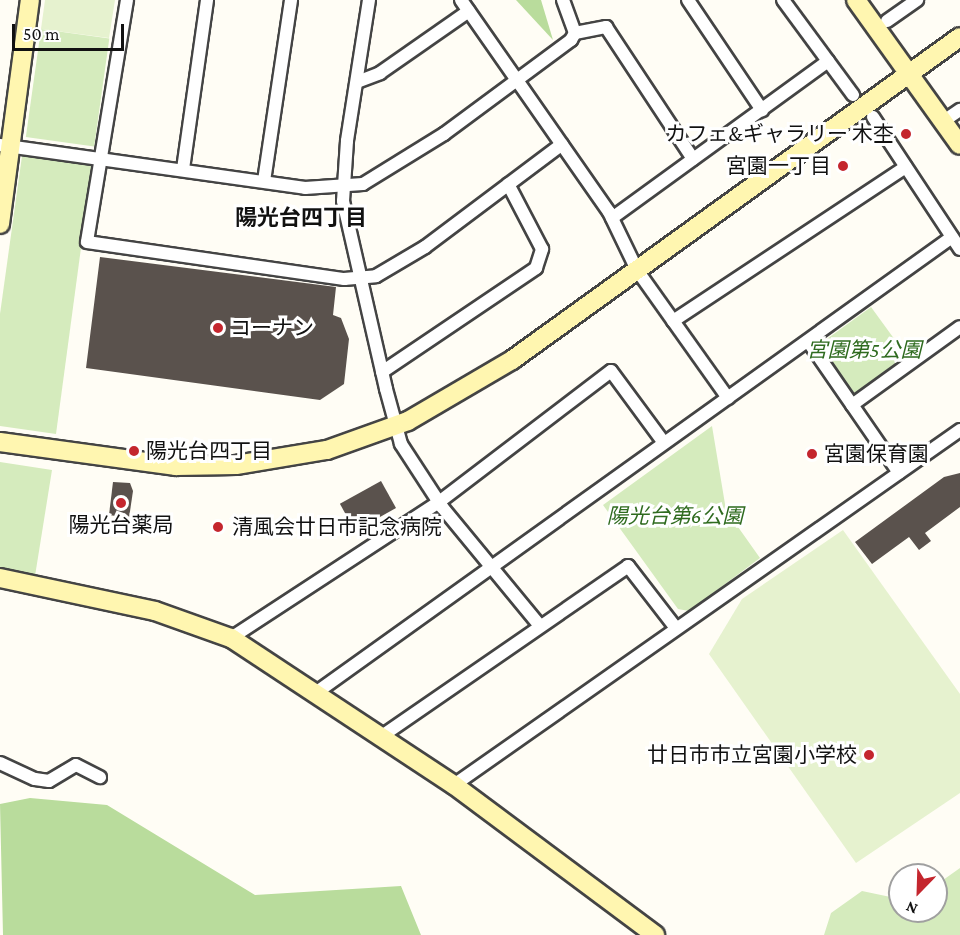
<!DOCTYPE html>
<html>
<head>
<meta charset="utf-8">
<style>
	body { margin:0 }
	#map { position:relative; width:960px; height:935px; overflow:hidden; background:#fffdf5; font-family:"Crimson Pro","Noto Sans JP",serif }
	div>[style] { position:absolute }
	.green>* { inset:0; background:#d5ebbd; transform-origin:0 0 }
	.forest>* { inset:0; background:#b9dc9c }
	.pitch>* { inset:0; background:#e6f2cf }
	.building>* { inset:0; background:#5a524d; transform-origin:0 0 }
	.roads { filter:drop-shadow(2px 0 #444) drop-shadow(-2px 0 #444) drop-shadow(0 2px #444) drop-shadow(0 -2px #444) }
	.street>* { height:12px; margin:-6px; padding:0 6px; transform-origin:6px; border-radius:6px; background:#fff }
	.secondary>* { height:18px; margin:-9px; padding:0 9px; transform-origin:9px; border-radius:9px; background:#fff6b0 }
	.dots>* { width:16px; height:16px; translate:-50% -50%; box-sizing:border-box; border:3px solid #fff; border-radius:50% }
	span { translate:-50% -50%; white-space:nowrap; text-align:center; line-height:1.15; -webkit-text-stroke:6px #fff; paint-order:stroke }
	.poi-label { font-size:21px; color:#111 }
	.right { translate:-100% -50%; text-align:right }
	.left { translate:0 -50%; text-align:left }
	.park-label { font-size:21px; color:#2f6b1f; font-style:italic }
	.neighbourhood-label { font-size:22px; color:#111; font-weight:700 }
	.north { position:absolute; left:888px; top:863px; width:60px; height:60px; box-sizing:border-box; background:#fff; border:2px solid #a0a0a0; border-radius:50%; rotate:203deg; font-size:16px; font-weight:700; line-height:24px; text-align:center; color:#111 }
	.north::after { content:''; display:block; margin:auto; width:21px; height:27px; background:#c4262e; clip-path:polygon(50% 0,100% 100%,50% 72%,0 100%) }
	.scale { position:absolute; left:12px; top:24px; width:112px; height:27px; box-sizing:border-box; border:3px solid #111; border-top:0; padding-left:8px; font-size:18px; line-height:21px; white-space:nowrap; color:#111; -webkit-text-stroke:4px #fff; paint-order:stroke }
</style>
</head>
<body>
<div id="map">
	<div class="green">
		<div style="left:41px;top:29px;width:69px;height:109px;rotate:8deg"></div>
		<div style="clip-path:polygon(22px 156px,92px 166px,56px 434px,0 426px,0 314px)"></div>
		<div style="left:871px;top:307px;width:61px;height:64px;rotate:54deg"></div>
		<div style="clip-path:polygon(712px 426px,726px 510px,760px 558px,689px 611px,678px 609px,603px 505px)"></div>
		<div style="clip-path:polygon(0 462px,52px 470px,35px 576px,0 569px)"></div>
		<div style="clip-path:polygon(960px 868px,960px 935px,824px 935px,831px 913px,862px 891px,900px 899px,900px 911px,936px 911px,936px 885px)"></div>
	</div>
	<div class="forest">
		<div style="clip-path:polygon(516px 0,541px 0,553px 40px)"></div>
		<div style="clip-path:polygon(30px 798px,107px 805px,255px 895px,401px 886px,421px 935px,3px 935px,0 804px)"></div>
	</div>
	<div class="pitch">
		<div style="clip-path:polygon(45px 0,115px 0,109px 38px,41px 29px)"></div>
		<div style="clip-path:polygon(843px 530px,960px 694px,960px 793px,856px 863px,709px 654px,742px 599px)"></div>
	</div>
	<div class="building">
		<div style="clip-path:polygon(100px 257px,336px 287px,333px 315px,341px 318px,349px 339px,344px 384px,320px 400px,86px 368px)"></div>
		<div style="clip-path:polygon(960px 473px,960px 507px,925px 533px,931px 541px,919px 550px,909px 537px,872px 564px,855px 542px,944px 477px)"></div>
		<div style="left:381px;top:481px;width:31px;height:47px;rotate:61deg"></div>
		<div style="clip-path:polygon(113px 482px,130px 483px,133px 491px,129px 518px,109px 515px)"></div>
	</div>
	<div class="roads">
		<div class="street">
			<div style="left:127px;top:0;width:245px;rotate:99.4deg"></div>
			<div style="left:87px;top:242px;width:260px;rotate:8.2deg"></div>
			<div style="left:344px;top:279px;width:32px;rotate:-5deg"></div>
			<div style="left:376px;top:276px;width:57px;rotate:-30.6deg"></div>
			<div style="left:425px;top:247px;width:171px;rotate:-36.9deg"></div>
			<div style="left:369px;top:0;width:143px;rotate:98.9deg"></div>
			<div style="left:347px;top:141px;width:60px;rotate:93.8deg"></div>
			<div style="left:343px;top:201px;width:193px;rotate:77.1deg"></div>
			<div style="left:386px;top:389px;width:57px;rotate:74.7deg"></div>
			<div style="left:401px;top:444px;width:75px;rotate:56.9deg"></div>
			<div style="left:442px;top:507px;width:154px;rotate:50.5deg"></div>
			<div style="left:461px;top:0;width:259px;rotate:55.1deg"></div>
			<div style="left:609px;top:212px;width:64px;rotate:64.2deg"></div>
			<div style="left:637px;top:270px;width:157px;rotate:54.6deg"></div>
			<div style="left:688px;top:0;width:133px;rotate:56.1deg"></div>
			<div style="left:783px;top:0;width:118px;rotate:53.6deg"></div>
			<div style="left:887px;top:21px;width:37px;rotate:-35deg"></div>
			<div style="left:575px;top:33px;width:32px;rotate:-11deg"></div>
			<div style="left:606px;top:27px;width:158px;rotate:56.6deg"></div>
			<div style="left:357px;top:82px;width:25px;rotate:-21deg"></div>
			<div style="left:380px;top:73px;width:108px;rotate:-34.9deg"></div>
			<div style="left:951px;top:116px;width:11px;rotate:-34deg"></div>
			<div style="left:873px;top:117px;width:158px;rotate:56.6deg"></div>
			<div style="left:0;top:145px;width:308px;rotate:8deg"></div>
			<div style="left:305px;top:188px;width:58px;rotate:-3.9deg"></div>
			<div style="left:363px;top:184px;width:95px;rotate:-31.7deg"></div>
			<div style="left:444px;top:134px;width:158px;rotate:-36.5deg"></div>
			<div style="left:571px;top:40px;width:8px;rotate:-60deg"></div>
			<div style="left:575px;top:33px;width:35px;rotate:-110deg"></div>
			<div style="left:183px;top:169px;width:171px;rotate:-81.9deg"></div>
			<div style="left:264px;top:181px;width:183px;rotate:-81.5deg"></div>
			<div style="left:612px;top:218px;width:267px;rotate:-36deg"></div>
			<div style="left:673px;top:321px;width:279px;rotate:-33.5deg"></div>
			<div style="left:808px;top:341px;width:160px;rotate:55.4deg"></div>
			<div style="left:382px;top:372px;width:186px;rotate:-34deg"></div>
			<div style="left:536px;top:268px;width:20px;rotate:-72deg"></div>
			<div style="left:542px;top:249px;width:73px;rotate:-117.6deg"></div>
			<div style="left:852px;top:405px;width:133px;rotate:-35.8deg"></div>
			<div style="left:231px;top:638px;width:249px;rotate:-33.2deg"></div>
			<div style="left:439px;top:502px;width:216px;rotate:-37.3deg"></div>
			<div style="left:611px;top:371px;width:89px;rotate:53.6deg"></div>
			<div style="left:317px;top:692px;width:781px;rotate:-35.62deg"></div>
			<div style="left:382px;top:736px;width:299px;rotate:-34.6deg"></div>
			<div style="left:628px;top:566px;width:78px;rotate:52.3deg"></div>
			<div style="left:0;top:763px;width:38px;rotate:25deg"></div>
			<div style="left:35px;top:779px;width:14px;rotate:8deg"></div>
			<div style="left:49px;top:781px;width:31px;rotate:-31deg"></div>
			<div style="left:76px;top:765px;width:27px;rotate:27deg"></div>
			<div style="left:454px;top:785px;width:618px;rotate:-35.05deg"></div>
		</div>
		<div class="secondary">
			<div style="left:856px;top:0;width:178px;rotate:54.4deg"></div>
			<div style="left:0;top:224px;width:226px;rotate:-82.4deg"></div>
			<div style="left:0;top:442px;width:178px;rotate:7.8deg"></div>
			<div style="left:176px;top:466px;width:60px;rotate:-1deg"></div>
			<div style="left:236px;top:465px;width:92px;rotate:-9.4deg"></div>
			<div style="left:327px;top:450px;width:86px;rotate:-19.7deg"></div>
			<div style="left:408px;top:421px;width:121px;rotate:-30.4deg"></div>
			<div style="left:512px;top:360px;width:552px;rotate:-35.79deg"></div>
			<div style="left:0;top:578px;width:158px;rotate:12deg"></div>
			<div style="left:155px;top:611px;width:81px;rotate:19.6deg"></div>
			<div style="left:231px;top:638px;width:267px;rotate:33.4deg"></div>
			<div style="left:454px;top:785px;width:251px;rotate:36.7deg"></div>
		</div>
	</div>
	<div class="dots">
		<div style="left:906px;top:134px;background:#c4262e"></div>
		<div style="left:843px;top:166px;background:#c4262e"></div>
		<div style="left:218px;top:328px;background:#c4262e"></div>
		<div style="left:134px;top:451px;background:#c4262e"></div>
		<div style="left:812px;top:454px;background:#c4262e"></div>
		<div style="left:121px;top:503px;background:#c4262e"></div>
		<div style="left:218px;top:527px;background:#c4262e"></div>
		<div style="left:869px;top:755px;background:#c4262e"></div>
	</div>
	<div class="poi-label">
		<span class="right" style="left:894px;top:134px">カフェ&amp;ギャラリー 木杢</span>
		<span class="right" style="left:831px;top:166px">宮園一丁目</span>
		<span class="left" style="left:230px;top:328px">コーナン</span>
		<span class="left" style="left:146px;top:451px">陽光台四丁目</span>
		<span class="left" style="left:824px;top:454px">宮園保育園</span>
		<span style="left:121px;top:525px">陽光台薬局</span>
		<span class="left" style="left:232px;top:527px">清風会廿日市記念病院</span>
		<span class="right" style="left:857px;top:755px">廿日市市立宮園小学校</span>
	</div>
	<div class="park-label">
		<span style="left:864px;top:350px">宮園第5公園</span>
		<span style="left:675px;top:516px">陽光台第6公園</span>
	</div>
	<div class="neighbourhood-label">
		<span style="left:301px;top:218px">陽光台四丁目</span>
	</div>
	<div class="north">N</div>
	<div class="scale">50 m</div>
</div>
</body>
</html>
